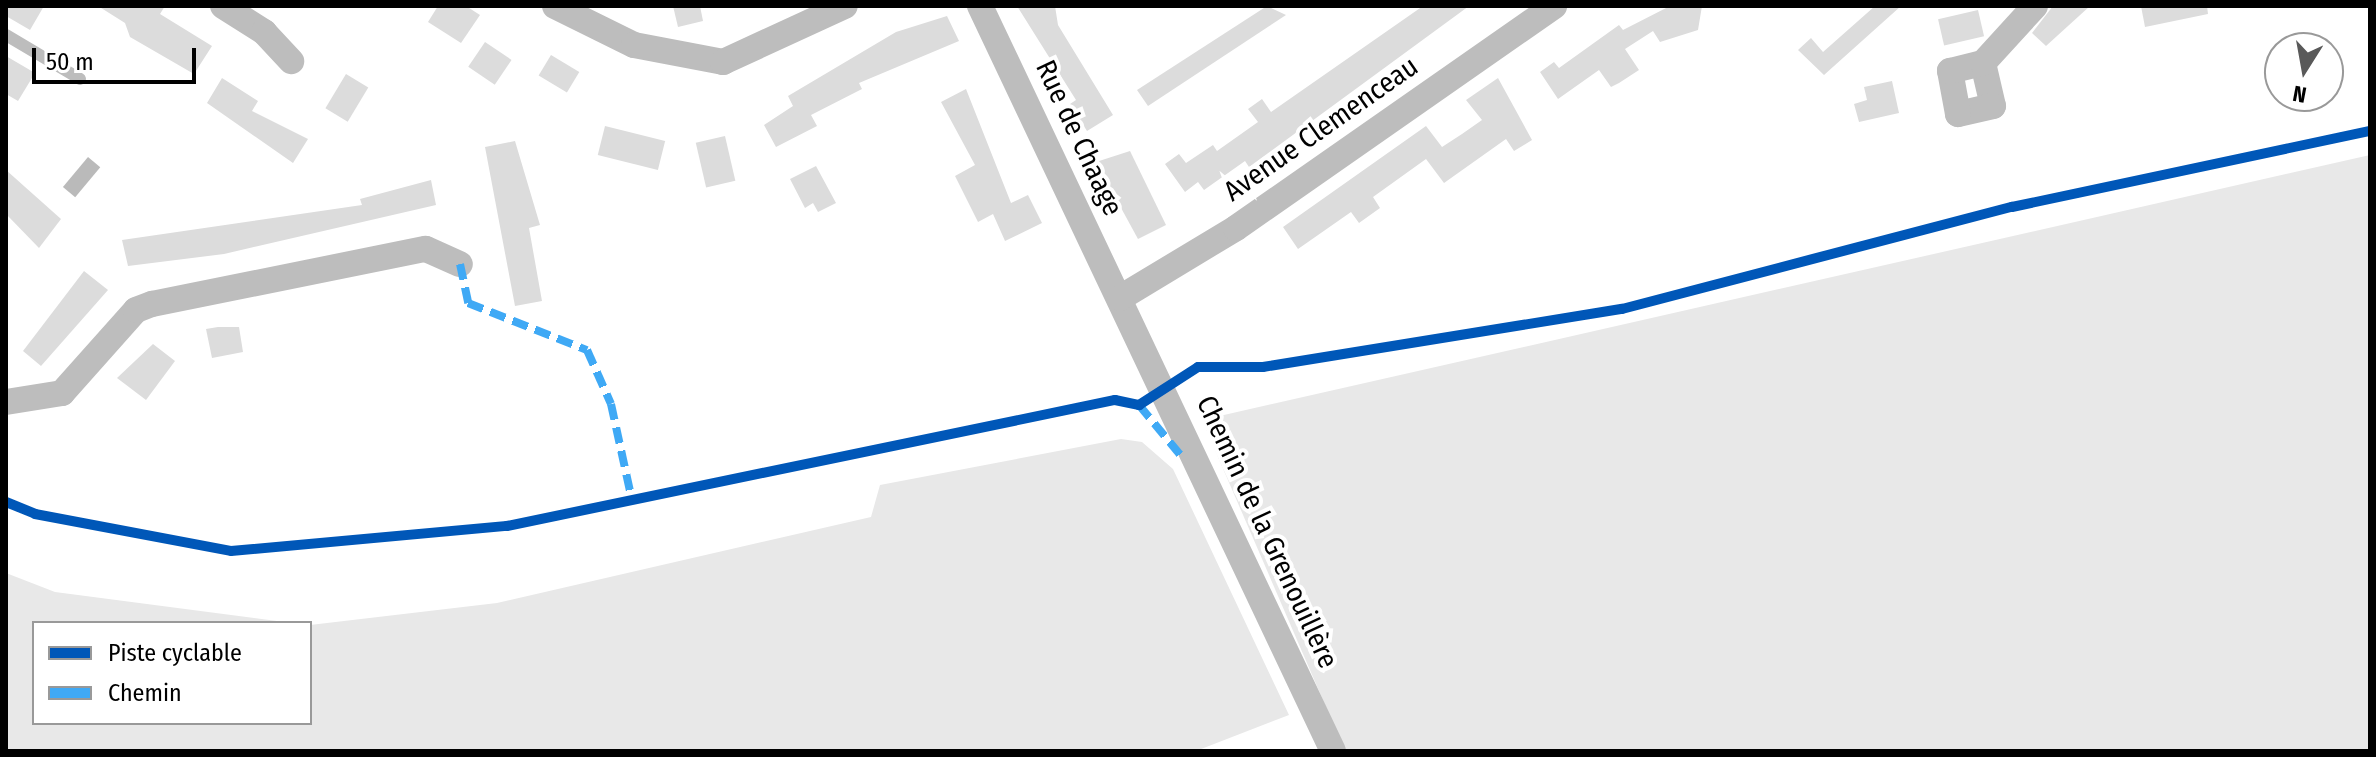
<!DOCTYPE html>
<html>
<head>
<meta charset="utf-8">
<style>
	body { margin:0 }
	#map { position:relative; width:2376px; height:757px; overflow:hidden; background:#fff; font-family:"Fira Sans Condensed",sans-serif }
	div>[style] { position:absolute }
	.green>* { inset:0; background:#e8e8e8 }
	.water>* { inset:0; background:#bababa; transform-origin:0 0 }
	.building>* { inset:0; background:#dcdcdc; transform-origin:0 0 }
	.service>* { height:12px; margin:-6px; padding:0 6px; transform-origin:6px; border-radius:6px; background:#bdbdbd }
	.minor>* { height:26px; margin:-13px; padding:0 13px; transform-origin:13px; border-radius:13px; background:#bdbdbd }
	.quiet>* { height:8px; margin-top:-4px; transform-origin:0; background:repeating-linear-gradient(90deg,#3fa9f5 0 16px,transparent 0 24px) }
	.cycleway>* { height:10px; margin:-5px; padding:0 5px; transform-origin:5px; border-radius:5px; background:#0057b8 }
	span { translate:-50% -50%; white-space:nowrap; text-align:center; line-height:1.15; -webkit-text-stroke:8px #fff; paint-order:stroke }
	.street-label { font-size:28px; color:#000 }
	.frame { position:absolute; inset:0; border:8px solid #000; pointer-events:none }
	.legend { position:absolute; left:32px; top:621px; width:280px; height:104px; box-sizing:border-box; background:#fff; border:2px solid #999; margin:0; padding:10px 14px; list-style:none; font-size:24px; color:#000 }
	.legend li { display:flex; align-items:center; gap:16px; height:40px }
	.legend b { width:40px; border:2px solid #999 }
	.north { position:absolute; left:2264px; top:32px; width:80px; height:80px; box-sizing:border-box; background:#fff; border:2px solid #999; border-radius:50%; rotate:191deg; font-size:22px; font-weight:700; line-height:32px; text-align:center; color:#000 }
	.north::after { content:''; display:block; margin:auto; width:28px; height:36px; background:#595959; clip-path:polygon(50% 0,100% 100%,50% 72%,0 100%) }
	.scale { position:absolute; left:32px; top:48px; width:164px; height:36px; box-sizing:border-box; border:4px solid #000; border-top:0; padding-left:10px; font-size:24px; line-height:28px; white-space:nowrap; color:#000; -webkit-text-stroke:6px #fff; paint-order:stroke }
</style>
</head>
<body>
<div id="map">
	<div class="green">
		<div style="clip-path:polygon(2370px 155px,2370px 751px,1345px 751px,1202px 420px)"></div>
		<div style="clip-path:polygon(1121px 439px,1142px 442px,1173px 469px,1289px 715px,1196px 751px,6px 751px,6px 573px,55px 592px,292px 623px,34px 623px,34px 723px,310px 723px,310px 625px,497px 603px,871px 517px,880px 485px)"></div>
	</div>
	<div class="water">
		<div style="left:88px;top:157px;width:16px;height:39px;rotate:40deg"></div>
	</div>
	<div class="building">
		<div style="clip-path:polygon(6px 6px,44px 6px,30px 30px,6px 16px)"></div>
		<div style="clip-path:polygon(98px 6px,165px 6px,160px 14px,212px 46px,194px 74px,130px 37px,125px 23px)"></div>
		<div style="clip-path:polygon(438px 6px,466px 6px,480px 15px,461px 43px,428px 22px)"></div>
		<div style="clip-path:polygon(673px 6px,700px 6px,703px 21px,678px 27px)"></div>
		<div style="clip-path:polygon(1017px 6px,1055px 6px,1058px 25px,1113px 115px,1087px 131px,1070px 104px,1076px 100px)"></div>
		<div style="clip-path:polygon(1267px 6px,1286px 15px,1148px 106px,1137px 90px)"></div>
		<div style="clip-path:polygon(1423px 6px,1469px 6px,1249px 167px,1245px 161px,1204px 190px,1198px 182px,1185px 192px,1165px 164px,1179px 154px,1186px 163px,1213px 145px,1217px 151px,1258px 122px,1248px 109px,1262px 99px,1271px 112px)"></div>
		<div style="clip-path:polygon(1670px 6px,1702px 6px,1698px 30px,1660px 42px,1653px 31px,1625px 49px,1639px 70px,1619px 83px,1611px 87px,1599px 70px,1558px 99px,1540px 72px,1554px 62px,1559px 68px,1619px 25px,1623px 30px)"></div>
		<div style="clip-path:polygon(1875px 6px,1901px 6px,1824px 75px,1798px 50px,1811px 38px,1823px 52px)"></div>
		<div style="clip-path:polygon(2053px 6px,2090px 6px,2046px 46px,2032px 33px)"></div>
		<div style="clip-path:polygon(2141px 6px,2207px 6px,2208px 14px,2145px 27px)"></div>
		<div style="left:1978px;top:10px;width:27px;height:41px;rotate:77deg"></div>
		<div style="clip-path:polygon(947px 16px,959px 41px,859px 83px,862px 89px,811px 115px,817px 126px,776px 147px,764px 125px,793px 106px,788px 96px,896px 32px)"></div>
		<div style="left:485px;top:42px;width:32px;height:30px;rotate:34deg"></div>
		<div style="left:551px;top:55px;width:33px;height:24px;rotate:31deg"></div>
		<div style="clip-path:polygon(6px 56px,35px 73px,18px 101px,6px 94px)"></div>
		<div style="left:346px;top:74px;width:26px;height:40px;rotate:31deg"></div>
		<div style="clip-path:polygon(222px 78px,258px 101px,252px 111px,308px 139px,293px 163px,207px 103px)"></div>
		<div style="clip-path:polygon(1498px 78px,1532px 140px,1514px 151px,1506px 139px,1444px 183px,1426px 159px,1373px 197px,1380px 208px,1359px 223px,1351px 212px,1298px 249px,1283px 227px,1426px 126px,1442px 147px,1462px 134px,1482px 120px,1466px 100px)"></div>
		<div style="clip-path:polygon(1892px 81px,1899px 113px,1859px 122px,1854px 104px,1867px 100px,1864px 87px)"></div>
		<div style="clip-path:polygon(966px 89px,1011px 203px,1028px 195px,1042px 223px,1005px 241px,993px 214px,978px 222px,955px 176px,975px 165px,941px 102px)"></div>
		<div style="left:605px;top:126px;width:62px;height:30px;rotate:14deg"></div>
		<div style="left:725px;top:136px;width:46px;height:30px;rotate:77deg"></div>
		<div style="clip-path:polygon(515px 141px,540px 225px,529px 228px,542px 301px,515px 306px,485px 147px)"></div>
		<div style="clip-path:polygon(1130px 151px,1166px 225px,1138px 239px,1096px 162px)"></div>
		<div style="clip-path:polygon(816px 166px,836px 203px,818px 212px,813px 203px,805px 208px,790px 179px)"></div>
		<div style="clip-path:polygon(6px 170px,61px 219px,39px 248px,6px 214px)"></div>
		<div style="clip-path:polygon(431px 180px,436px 205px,224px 254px,128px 266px,122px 240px,362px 205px,360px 199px)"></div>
		<div style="clip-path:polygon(84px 271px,108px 290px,41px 366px,23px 351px)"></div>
		<div style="clip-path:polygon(218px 327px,239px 327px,243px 352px,212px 358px,206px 329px)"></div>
		<div style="clip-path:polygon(153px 344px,175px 361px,146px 400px,117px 378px)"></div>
	</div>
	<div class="service">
		<div style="left:6px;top:35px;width:86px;rotate:30.7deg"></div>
	</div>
	<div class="minor">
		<div style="left:223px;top:6px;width:49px;rotate:32.4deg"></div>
		<div style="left:264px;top:32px;width:40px;rotate:47deg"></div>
		<div style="left:555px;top:6px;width:88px;rotate:26.3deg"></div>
		<div style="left:634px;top:45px;width:91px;rotate:10.8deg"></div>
		<div style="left:723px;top:62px;width:134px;rotate:-24.7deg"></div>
		<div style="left:980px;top:6px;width:824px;rotate:64.65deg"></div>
		<div style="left:1983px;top:63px;width:44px;rotate:76.9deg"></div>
		<div style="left:1993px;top:106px;width:36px;rotate:167deg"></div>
		<div style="left:1958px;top:114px;width:44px;rotate:-100.5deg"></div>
		<div style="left:1950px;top:71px;width:34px;rotate:-14deg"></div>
		<div style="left:1983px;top:63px;width:77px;rotate:-47.6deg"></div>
		<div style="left:1120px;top:298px;width:135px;rotate:-31.1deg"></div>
		<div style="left:1236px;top:228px;width:388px;rotate:-34.9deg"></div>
		<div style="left:6px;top:402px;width:57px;rotate:-9.1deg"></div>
		<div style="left:62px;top:393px;width:111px;rotate:-48.3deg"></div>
		<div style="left:136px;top:310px;width:17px;rotate:-21deg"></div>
		<div style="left:152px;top:304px;width:279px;rotate:-11.4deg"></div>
		<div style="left:426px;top:249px;width:37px;rotate:24deg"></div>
	</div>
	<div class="quiet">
		<div style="left:460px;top:264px;width:40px;rotate:78deg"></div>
		<div style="left:468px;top:303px;width:128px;rotate:21.6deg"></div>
		<div style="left:587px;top:350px;width:59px;rotate:66deg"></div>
		<div style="left:611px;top:404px;width:98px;rotate:77.7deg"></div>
		<div style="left:1139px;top:405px;width:67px;rotate:50.4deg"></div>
	</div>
	<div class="cycleway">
		<div style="left:6px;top:502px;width:31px;rotate:22deg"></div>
		<div style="left:35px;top:514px;width:199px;rotate:10.7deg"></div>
		<div style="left:231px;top:551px;width:277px;rotate:-5.2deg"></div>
		<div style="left:507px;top:526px;width:621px;rotate:-11.71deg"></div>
		<div style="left:1115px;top:400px;width:25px;rotate:12deg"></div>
		<div style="left:1139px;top:405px;width:70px;rotate:-32.8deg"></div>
		<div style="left:1198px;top:367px;width:65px"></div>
		<div style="left:1263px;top:367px;width:364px;rotate:-9.2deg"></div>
		<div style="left:1622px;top:309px;width:403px;rotate:-14.7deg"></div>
		<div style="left:2012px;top:207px;width:366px;rotate:-12deg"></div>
	</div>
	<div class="street-label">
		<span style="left:1321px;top:129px;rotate:-35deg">Avenue Clemenceau</span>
		<span style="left:1079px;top:138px;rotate:65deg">Rue de Chaage</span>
		<span style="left:1267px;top:532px;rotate:65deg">Chemin de la Grenouillère</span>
	</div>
	<div class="frame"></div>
	<ul class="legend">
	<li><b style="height:10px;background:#0057b8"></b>Piste cyclable</li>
	<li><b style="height:10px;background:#3fa9f5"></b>Chemin</li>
	</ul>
	<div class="north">N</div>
	<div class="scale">50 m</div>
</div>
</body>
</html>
